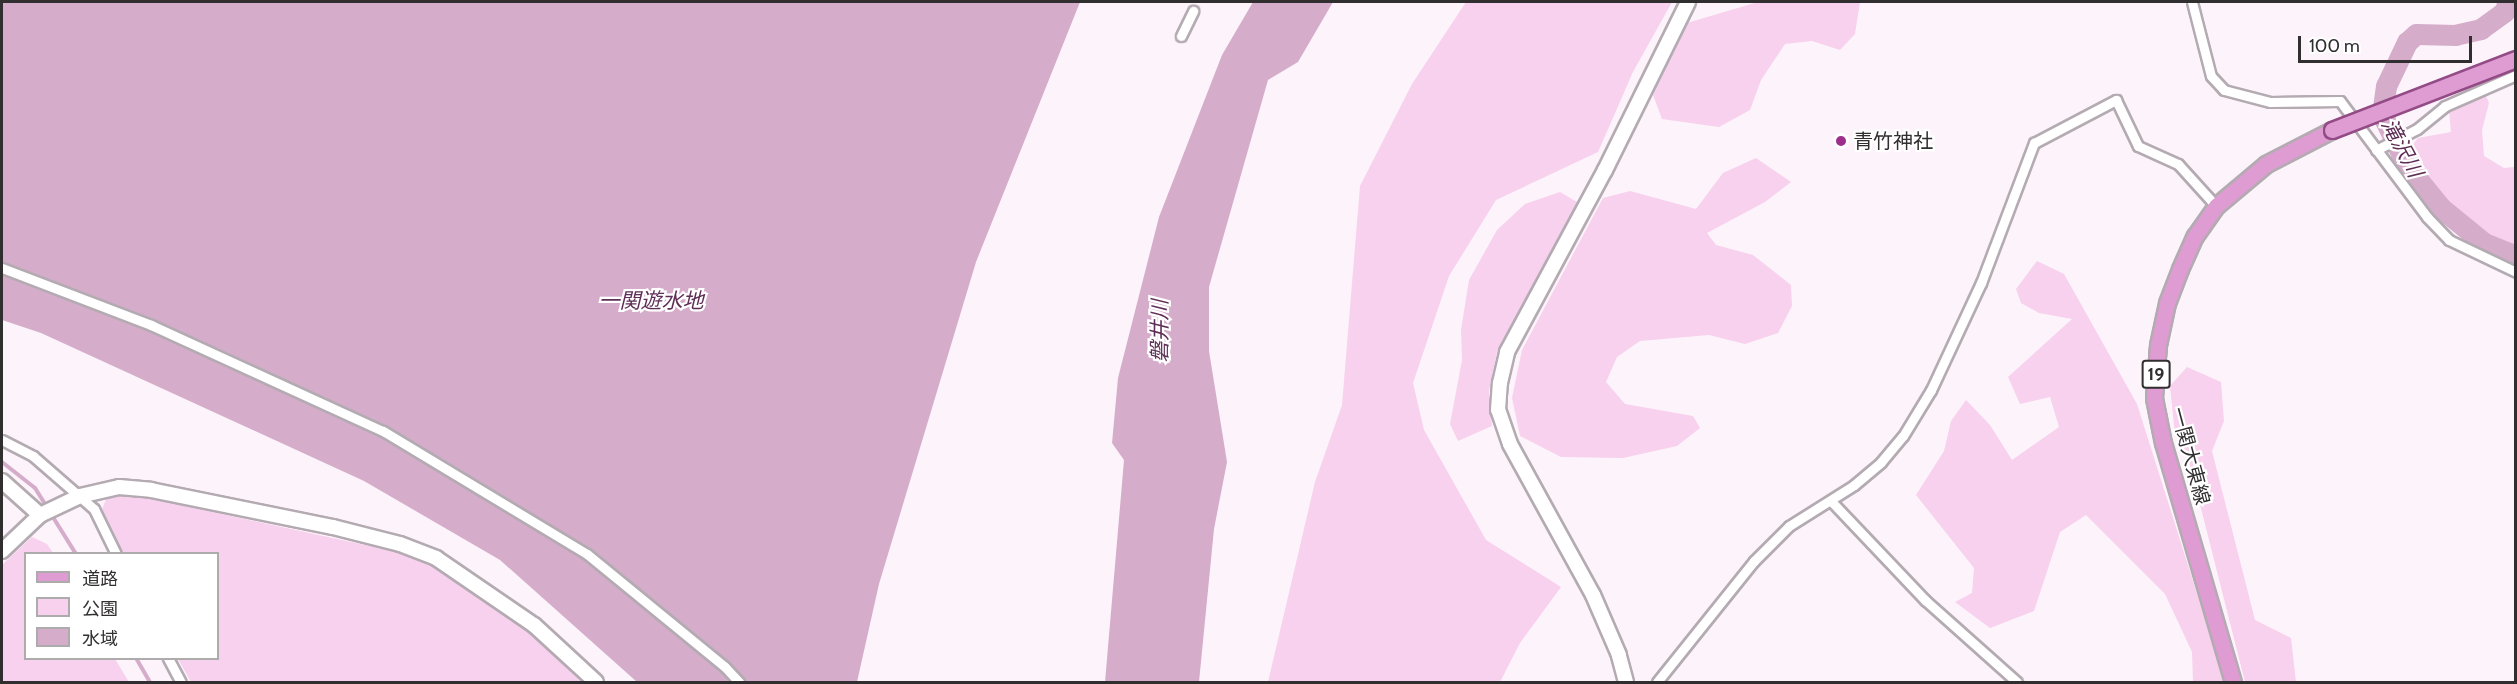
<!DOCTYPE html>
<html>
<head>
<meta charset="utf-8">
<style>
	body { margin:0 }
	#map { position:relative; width:2517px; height:684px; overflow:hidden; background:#fdf3fa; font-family:Cabin,"Noto Sans JP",sans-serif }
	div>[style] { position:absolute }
	.green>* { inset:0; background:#f7d1ed }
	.water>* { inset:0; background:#d5adcb }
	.stream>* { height:4px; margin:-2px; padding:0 2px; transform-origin:2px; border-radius:2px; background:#d5adcb }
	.river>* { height:21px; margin:-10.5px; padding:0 10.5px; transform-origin:10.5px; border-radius:10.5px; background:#d5adcb }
	.roads { filter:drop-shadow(2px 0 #b4abb2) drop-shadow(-2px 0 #b4abb2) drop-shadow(0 2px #b4abb2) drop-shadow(0 -2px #b4abb2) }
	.street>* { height:9px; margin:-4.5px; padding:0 4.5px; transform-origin:4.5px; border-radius:4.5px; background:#fff }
	.secondary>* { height:14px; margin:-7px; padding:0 7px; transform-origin:7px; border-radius:7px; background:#fff }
	.primary>* { height:15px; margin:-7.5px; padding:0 7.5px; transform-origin:7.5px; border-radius:7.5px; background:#de9cd2 }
	.bridges { filter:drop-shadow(2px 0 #934b86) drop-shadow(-2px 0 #934b86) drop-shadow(0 2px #934b86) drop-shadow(0 -2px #934b86) }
	.primary-bridge>* { height:15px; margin:-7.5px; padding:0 7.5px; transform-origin:7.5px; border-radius:7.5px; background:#de9cd2 }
	.dots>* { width:16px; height:16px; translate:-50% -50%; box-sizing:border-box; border:3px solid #fff; border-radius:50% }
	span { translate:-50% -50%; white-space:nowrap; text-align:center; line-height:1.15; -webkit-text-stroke:4.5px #fff; paint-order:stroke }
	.shield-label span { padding:2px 4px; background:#fff; border:2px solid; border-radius:4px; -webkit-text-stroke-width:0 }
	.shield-label { font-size:18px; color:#312e30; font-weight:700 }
	.poi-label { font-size:20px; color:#312e30 }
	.left { translate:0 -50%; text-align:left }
	.street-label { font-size:20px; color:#312e30 }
	.water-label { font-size:21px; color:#5f2e56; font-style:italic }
	.frame { position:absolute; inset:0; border:3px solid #312e30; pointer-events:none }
	.legend { position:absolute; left:24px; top:552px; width:195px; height:108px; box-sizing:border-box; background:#fff; border:2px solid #adabac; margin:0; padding:8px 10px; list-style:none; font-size:18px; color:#312e30 }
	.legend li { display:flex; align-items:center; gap:12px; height:30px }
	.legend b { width:30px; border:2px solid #adabac }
	.scale { position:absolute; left:2298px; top:36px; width:174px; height:27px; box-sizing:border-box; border:3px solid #312e30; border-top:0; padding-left:8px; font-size:18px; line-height:21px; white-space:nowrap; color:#312e30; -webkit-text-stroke:4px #fff; paint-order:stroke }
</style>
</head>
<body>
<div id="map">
	<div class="green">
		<div style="clip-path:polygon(1466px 2px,1672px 2px,1633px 72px,1598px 152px,1496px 200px,1449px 276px,1413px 383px,1424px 430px,1486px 540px,1561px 587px,1520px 643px,1500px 682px,1268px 682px,1315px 482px,1342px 405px,1360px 186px,1412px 84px)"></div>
		<div style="clip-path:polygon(1758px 2px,1860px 2px,1855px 34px,1840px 50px,1812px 41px,1785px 44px,1761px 80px,1750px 110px,1719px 127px,1662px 119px,1653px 95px,1687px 23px)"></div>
		<div style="clip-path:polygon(2482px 86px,2489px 103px,2482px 130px,2484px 156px,2504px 168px,2515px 167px,2515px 245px,2504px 243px,2465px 219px,2432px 188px,2406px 153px,2418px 138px,2451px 132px,2449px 111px,2459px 95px)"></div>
		<div style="clip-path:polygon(1756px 158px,1791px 182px,1765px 202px,1707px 233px,1716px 245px,1753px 255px,1791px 285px,1792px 306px,1778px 333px,1745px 344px,1709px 335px,1640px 341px,1617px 357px,1606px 382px,1625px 404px,1693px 416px,1700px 428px,1677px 446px,1623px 458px,1561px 457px,1520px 436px,1512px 398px,1522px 350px,1603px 198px,1630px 191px,1696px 209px,1723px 173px)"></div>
		<div style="clip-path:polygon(1560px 192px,1582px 205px,1497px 352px,1489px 390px,1492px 426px,1458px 441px,1450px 424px,1462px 360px,1461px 330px,1469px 280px,1497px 230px,1525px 204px)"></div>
		<div style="clip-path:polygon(2037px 261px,2064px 274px,2137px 404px,2225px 682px,2193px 682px,2192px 652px,2165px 594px,2086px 515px,2060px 532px,2034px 611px,1990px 628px,1955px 602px,1972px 593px,1974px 568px,1916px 495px,1944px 451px,1951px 421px,1966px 400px,1990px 425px,2012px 460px,2059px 427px,2050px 397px,2020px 404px,2008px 377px,2072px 319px,2039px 313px,2021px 303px,2016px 289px)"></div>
		<div style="clip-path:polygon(2187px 367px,2221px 382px,2224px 421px,2212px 451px,2255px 620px,2291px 638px,2296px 682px,2245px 682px,2187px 453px,2175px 435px,2170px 386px)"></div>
		<div style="clip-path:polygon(120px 492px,402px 553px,443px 571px,529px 632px,581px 682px,191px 682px,178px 659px,218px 658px,218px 554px,123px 553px,102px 509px,108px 495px)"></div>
		<div style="clip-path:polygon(32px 537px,47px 544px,53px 553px,26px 554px,26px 658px,115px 659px,129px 682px,2px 682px,2px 565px)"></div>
	</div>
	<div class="water">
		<div style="clip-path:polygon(2px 2px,1080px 2px,976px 262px,879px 584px,857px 682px,637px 682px,500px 560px,364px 481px,41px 333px,2px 320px)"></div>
		<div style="clip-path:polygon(1253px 2px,1333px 2px,1298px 62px,1268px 80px,1209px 287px,1209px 351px,1227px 462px,1214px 529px,1199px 682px,1105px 682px,1124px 460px,1112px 443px,1118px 378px,1159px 217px,1222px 55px)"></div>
	</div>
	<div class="stream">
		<div style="left:2px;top:462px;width:42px;rotate:38.2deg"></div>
		<div style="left:35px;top:488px;width:22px;rotate:58deg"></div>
		<div style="left:51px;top:514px;width:47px;rotate:58deg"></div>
		<div style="left:136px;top:658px;width:28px;rotate:60deg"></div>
	</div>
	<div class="river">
		<div style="left:2508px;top:2px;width:11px;rotate:112deg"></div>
		<div style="left:2504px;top:12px;width:29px;rotate:144deg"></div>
		<div style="left:2481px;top:29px;width:26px;rotate:167deg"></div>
		<div style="left:2456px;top:35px;width:40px;rotate:-178.6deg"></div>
		<div style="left:2416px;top:34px;width:12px;rotate:138deg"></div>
		<div style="left:2407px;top:42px;width:49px;rotate:115.5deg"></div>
		<div style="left:2386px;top:86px;width:28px;rotate:98deg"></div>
		<div style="left:2382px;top:114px;width:58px;rotate:64.3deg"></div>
		<div style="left:2407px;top:166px;width:54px;rotate:51deg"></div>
		<div style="left:2441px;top:208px;width:55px;rotate:39.1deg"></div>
		<div style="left:2484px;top:243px;width:35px;rotate:22deg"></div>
	</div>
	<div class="roads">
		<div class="street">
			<div style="left:2192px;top:2px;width:76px;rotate:75.6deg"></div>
			<div style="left:2211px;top:76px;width:19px;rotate:47deg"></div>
			<div style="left:2224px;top:90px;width:48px;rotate:14.6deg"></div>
			<div style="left:2270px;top:102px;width:70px;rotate:-0.8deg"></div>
			<div style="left:2340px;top:101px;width:145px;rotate:53.1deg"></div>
			<div style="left:2427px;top:217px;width:32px;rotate:46deg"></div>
			<div style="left:2449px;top:240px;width:74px;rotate:25.5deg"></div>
			<div style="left:1181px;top:36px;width:28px;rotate:-64deg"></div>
			<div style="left:2376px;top:150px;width:46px;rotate:-27.1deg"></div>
			<div style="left:2417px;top:129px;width:36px;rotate:-39deg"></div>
			<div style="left:2445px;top:106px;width:77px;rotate:-23.6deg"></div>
			<div style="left:2px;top:268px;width:160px;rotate:20.9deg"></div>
			<div style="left:151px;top:325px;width:255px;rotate:24.6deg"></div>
			<div style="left:383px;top:431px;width:238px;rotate:31.1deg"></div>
			<div style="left:587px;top:554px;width:178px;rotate:39.3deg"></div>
			<div style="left:725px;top:667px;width:21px;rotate:47deg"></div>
			<div style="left:2px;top:440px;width:35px;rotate:27deg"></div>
			<div style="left:33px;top:456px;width:81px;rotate:41deg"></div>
			<div style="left:94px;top:509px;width:50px;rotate:63.9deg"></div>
			<div style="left:1831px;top:501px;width:137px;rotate:46.5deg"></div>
			<div style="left:1925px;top:600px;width:123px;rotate:41.7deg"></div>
			<div style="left:168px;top:658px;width:27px;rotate:62deg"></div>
			<div style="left:1657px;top:682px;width:155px;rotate:-51.3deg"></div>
			<div style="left:1754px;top:561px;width:49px;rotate:-45deg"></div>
			<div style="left:1789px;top:526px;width:77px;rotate:-32.2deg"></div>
			<div style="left:1854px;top:485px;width:35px;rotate:-40deg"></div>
			<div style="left:1881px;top:462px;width:34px;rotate:-50deg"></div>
			<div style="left:1903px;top:436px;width:54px;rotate:-58.7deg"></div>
			<div style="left:1931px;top:390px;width:118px;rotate:-65deg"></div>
			<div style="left:1981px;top:283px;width:150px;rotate:-69.3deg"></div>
			<div style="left:2034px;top:143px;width:93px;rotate:-27.7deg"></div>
			<div style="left:2116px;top:100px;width:51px;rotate:64.4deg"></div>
			<div style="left:2138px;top:146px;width:44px;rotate:24.2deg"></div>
			<div style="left:2178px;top:164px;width:57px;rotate:47.9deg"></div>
		</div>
		<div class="secondary">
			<div style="left:2px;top:481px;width:51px;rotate:41.8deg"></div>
			<div style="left:2px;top:551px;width:52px;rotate:-43.5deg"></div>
			<div style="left:40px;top:515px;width:44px;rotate:-25.4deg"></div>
			<div style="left:80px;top:496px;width:40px;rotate:-13deg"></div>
			<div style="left:119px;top:487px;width:32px;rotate:5deg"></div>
			<div style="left:151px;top:490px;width:186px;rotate:11.5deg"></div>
			<div style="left:333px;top:527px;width:69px;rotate:14.2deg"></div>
			<div style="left:400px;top:544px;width:39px;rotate:21deg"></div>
			<div style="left:436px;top:558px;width:119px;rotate:34.4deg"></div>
			<div style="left:534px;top:625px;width:84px;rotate:42.6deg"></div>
			<div style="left:1626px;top:682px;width:28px;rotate:-105deg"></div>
			<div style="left:1619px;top:655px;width:65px;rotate:-113.4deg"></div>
			<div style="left:1593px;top:595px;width:172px;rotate:-118.8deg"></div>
			<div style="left:1510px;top:444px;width:36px;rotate:-109deg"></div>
			<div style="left:1498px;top:410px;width:27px;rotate:-86deg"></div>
			<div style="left:1500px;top:383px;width:32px;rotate:-77deg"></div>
			<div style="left:1507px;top:352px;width:207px;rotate:-61.7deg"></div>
			<div style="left:1605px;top:170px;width:187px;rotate:-63.7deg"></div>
		</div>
		<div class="primary">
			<div style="left:2233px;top:682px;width:249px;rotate:-106.3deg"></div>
			<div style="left:2163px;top:443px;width:46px;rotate:-101.3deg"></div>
			<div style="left:2154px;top:398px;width:53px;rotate:-85.7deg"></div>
			<div style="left:2158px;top:345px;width:43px;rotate:-77.9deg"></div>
			<div style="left:2167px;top:303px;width:36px;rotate:-69deg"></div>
			<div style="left:2180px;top:269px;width:36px;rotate:-66deg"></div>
			<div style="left:2195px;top:236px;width:37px;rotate:-55deg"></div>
			<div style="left:2216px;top:206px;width:65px;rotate:-40deg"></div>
			<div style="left:2266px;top:164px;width:74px;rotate:-27.3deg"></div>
		</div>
	</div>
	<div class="bridges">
		<div class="primary-bridge">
			<div style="left:2332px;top:130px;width:197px;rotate:-21.1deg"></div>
		</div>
	</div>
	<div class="dots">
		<div style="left:1841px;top:141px;background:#9e2e8c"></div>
	</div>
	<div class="shield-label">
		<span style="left:2156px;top:374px">19</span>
	</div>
	<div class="poi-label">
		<span class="left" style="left:1853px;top:141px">青竹神社</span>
	</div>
	<div class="street-label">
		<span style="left:2190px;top:456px;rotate:75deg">一関大東線</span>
	</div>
	<div class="water-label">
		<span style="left:2402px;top:148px;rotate:62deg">滝沢川</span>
		<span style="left:651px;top:301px">一関遊水地</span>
		<span style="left:1160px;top:331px;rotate:-90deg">磐井川</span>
	</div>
	<div class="frame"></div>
	<ul class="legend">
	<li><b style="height:8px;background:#de9cd2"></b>道路</li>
	<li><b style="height:16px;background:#f7d1ed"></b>公園</li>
	<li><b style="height:16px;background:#d5adcb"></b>水域</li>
	</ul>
	<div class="scale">100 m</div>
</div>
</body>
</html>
